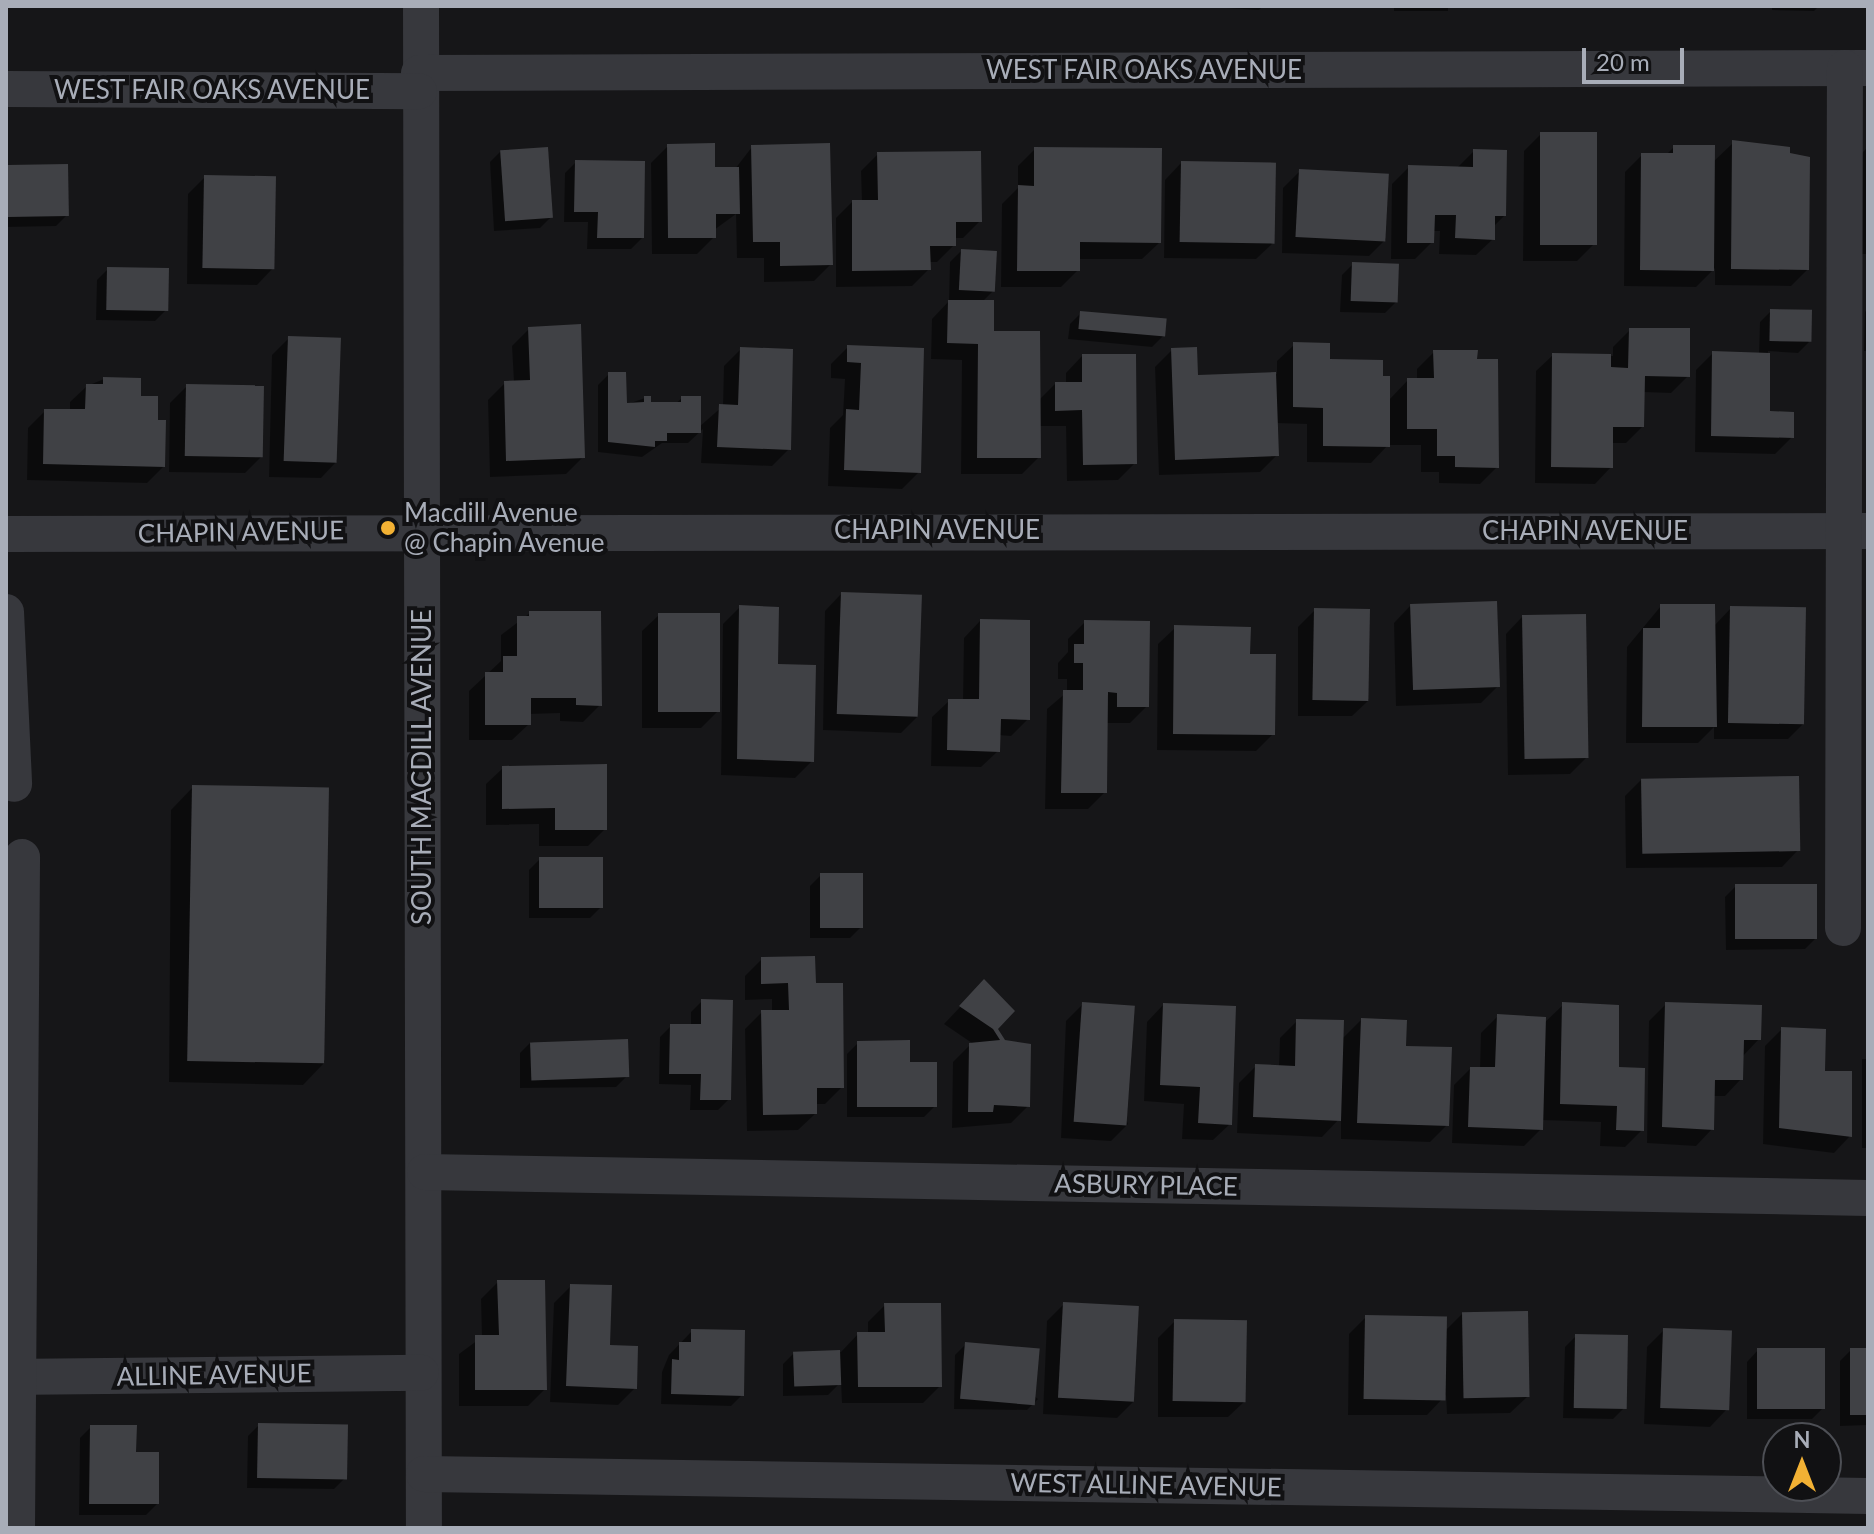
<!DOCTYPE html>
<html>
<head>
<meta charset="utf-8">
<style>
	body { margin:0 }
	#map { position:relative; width:1874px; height:1534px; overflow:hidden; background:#161618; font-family:Lato,sans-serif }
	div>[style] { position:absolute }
	.shadow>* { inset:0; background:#0007; transform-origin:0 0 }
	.building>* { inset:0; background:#404145; transform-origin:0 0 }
	.minor>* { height:36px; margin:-18px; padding:0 18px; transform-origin:18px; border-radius:18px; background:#37383d }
	.dots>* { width:22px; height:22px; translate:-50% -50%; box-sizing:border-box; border:4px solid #111113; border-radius:50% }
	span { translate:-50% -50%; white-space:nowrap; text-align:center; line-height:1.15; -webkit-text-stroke:8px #111113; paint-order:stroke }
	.street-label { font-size:26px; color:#a8adb8 }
	.poi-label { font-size:26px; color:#a8adb8 }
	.left { translate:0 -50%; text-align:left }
	.frame { position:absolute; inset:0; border:8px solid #a8adb8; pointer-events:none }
	.north { position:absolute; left:1762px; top:1422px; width:80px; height:80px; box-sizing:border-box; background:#111113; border:2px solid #4d4f55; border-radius:50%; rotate:0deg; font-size:22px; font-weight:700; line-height:32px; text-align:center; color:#a8adb8 }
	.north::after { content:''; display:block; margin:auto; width:28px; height:36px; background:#f2b134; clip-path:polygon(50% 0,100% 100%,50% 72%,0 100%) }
	.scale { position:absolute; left:1582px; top:48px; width:102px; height:36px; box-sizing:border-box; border:4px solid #a8adb8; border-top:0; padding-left:10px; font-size:24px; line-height:28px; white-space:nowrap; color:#a8adb8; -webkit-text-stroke:6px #111113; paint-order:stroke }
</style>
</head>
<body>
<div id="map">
	<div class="shadow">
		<div style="clip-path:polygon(1195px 6px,1263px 6px,1259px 10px)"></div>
		<div style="left:1394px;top:6px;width:54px;height:5px"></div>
		<div style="clip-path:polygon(1772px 6px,1819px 6px,1814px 11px,1772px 10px)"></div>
		<div style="clip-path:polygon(1541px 134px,1594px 244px,1577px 261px,1523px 261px,1524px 151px)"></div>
		<div style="clip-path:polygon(1733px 143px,1807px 270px,1791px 286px,1715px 285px,1715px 268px,1696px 287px,1624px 286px,1625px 172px,1642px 155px,1666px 155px,1674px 147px,1713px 162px)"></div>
		<div style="clip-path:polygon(668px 146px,713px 169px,735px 169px,752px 147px,831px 264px,814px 281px,764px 282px,764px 258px,737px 258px,736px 214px,714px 230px,714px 237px,697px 254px,652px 254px,651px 163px)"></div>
		<div style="clip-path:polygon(1868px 147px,1868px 254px,1857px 254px,1853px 162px)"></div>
		<div style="clip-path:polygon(1035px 149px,1159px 243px,1142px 259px,1078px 259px,1078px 270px,1061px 287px,1001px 287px,1002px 204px,1018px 188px,1018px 166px)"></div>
		<div style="clip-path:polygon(501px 151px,551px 217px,540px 228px,494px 231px,490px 162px)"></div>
		<div style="clip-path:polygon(1474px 151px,1504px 216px,1493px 227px,1493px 239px,1476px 255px,1439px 254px,1440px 231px,1432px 231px,1432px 242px,1415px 259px,1391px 259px,1392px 184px,1409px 167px,1456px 169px)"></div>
		<div style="clip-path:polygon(878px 154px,980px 221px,963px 238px,954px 238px,954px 245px,937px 262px,928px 262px,929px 269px,912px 286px,836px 287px,836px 218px,852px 202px,862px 202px,861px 171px)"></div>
		<div style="clip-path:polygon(576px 162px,642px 238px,631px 249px,587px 249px,588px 222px,564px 222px,565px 173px)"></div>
		<div style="clip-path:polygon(1181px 163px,1273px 243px,1256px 259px,1164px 258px,1165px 180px)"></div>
		<div style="clip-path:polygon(8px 167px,67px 215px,56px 226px,6px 227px)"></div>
		<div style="clip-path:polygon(1300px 171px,1386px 239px,1369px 256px,1282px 253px,1283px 188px)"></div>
		<div style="clip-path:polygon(205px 177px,273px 268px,257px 285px,187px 284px,188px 194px)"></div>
		<div style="clip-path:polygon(961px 251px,993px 291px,982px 302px,992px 333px,1038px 401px,1055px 384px,1066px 384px,1066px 373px,1082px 356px,1135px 463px,1118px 480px,1067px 481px,1066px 426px,1039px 426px,1039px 457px,1022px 474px,961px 474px,962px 360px,931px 359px,932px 319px,949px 301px,950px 262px)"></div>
		<div style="clip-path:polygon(1353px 264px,1396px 302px,1385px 313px,1340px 312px,1342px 275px)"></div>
		<div style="clip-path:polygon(108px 269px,166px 310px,155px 321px,96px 320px,97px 280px)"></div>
		<div style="clip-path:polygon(1868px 308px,1868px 351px,1864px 351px,1865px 312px)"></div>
		<div style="clip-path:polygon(1771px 311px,1809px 342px,1798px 353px,1768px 351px,1768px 413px,1792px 437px,1775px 454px,1695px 452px,1696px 370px,1713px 353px,1759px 354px,1760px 322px)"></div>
		<div style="clip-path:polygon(1081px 313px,1163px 336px,1152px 347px,1068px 339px,1070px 324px)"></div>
		<div style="clip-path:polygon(529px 329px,583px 457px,566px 474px,490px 477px,488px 400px,505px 383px,514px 382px,512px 346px)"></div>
		<div style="clip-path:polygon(1630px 330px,1688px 376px,1671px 393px,1643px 392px,1642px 427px,1626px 443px,1611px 443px,1611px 467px,1595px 484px,1535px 483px,1536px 371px,1553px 355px,1613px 356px,1613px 347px)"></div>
		<div style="clip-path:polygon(289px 338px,337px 461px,321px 478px,269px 477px,272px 355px)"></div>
		<div style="clip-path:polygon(1294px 345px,1381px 378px,1388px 401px,1408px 380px,1417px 380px,1417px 369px,1434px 352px,1497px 467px,1480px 484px,1439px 483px,1439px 472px,1421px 472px,1421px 445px,1388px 445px,1371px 463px,1307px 462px,1307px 424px,1276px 423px,1277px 455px,1260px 472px,1159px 475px,1155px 367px,1172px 350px,1196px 377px,1277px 374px,1277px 361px)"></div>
		<div style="clip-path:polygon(848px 347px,922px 349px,919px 472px,902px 489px,828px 486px,830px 428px,843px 415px,845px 379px,831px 378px,831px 364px)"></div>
		<div style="clip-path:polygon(741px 349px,789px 449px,772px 466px,701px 463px,703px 429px,688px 443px,662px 443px,642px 457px,598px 452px,598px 385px,609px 374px,625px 405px,645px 398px,649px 404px,675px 404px,682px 398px,699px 427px,723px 406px,724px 366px)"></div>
		<div style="clip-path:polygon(104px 379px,139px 398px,156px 422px,163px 467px,147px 483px,27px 480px,28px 428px,45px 411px,70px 411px,70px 402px,87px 386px)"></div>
		<div style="clip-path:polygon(187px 386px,262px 456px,245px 473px,169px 472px,170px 403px)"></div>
		<div style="clip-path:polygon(841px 594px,918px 716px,901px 733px,823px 730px,825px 611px)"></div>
		<div style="clip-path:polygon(1410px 606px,1498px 686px,1481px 703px,1396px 706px,1394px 623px)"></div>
		<div style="clip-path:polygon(1661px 606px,1714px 626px,1731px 608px,1804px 723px,1788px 739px,1714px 739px,1714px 727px,1698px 743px,1626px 743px,1627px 647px)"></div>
		<div style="clip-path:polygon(740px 607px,776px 666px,812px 761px,795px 778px,721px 775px,723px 624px)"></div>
		<div style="clip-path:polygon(1315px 610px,1369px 700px,1352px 716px,1298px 716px,1298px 627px)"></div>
		<div style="clip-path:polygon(530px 613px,600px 705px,583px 722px,560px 721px,560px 713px,529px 714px,529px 724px,512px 740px,469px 740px,469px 691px,501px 661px,501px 635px)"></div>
		<div style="clip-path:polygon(659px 615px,718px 711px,701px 728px,642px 728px,642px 631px)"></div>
		<div style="clip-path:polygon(1522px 617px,1587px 757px,1570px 774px,1508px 775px,1506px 634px)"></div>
		<div style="clip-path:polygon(980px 621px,1028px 719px,1011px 736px,998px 735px,998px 751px,981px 767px,931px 766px,932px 717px,949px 701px,963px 701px,964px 638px)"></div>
		<div style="clip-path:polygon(1085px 622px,1147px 706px,1130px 723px,1106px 723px,1105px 792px,1088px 809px,1045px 809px,1047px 709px,1067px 692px,1067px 679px,1058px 679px,1058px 663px,1068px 652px,1068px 639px)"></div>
		<div style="clip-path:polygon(1175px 628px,1248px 656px,1273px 734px,1256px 751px,1157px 750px,1158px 644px)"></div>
		<div style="clip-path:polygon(503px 768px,605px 829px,588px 846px,539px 846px,539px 824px,486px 825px,486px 784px)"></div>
		<div style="clip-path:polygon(1642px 779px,1798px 850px,1782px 867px,1626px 868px,1625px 796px)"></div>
		<div style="clip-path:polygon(193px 787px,325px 1062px,303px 1085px,169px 1082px,171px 810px)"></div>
		<div style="clip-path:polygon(540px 859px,601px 907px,590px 918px,529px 918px,529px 870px)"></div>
		<div style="clip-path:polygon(821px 875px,861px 927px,850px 938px,810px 938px,810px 886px)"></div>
		<div style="clip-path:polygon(1736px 886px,1816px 938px,1805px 949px,1726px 950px,1725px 897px)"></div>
		<div style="clip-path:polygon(762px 959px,814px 985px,842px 1087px,825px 1104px,815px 1104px,815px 1114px,798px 1130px,747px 1131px,745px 1029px,762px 1012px,772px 1012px,772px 999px,745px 1000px,745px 976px)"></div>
		<div style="clip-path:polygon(984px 982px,996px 1029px,1028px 1106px,1011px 1123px,952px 1128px,953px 1062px,972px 1043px,944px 1024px)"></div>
		<div style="clip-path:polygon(702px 1001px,729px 1099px,718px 1110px,690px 1110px,691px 1085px,659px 1084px,660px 1037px,671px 1026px,691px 1026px,691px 1012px)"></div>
		<div style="clip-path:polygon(1666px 1004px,1759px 1039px,1742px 1057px,1741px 1079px,1725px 1096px,1713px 1096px,1712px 1129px,1696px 1146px,1647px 1143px,1649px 1021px)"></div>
		<div style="clip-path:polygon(1082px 1005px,1128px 1124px,1111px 1141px,1061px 1138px,1066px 1021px)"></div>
		<div style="clip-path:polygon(1163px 1005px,1230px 1124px,1213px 1140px,1182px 1139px,1184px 1104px,1144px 1101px,1147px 1022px)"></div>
		<div style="clip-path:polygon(1563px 1005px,1617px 1069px,1642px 1130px,1625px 1147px,1600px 1146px,1601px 1122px,1541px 1120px,1541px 1129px,1524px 1146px,1452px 1143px,1454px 1085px,1470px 1069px,1480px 1069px,1481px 1033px,1498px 1016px,1543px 1024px)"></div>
		<div style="clip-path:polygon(1361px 1020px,1403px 1048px,1447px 1125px,1430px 1142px,1341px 1139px,1341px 1117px,1322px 1137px,1237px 1133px,1239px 1083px,1256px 1066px,1279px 1067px,1280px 1038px,1297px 1021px,1341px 1040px)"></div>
		<div style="clip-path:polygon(1782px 1029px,1823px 1072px,1850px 1136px,1834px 1153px,1763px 1144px,1765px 1046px)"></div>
		<div style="clip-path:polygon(531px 1042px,627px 1076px,616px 1087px,520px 1088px,520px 1053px)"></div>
		<div style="clip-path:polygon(858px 1043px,908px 1064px,935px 1106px,924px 1117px,847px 1117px,847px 1054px)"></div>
		<div style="left:1868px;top:1059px;width:89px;height:6px;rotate:90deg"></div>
		<div style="clip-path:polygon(498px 1282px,545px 1389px,528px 1406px,459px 1406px,459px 1354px,482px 1337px,481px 1299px)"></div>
		<div style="clip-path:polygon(571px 1286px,635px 1388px,618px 1405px,550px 1402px,554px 1303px)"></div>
		<div style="clip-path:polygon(1064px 1304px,1134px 1401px,1117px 1418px,1043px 1414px,1047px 1321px)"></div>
		<div style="clip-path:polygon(885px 1305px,940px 1386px,923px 1403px,842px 1403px,841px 1382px,828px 1395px,783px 1396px,783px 1364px,794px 1353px,841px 1352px,858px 1334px,868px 1334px,868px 1322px)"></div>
		<div style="clip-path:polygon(1462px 1314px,1527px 1397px,1510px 1413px,1447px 1414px,1446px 1395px,1427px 1415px,1348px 1415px,1349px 1334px,1366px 1317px,1445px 1331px)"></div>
		<div style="clip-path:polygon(1175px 1321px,1245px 1401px,1228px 1417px,1158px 1417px,1158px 1338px)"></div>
		<div style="clip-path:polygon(1664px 1330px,1726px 1410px,1710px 1427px,1644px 1424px,1647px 1347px)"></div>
		<div style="clip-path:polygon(692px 1331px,742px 1395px,731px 1406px,661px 1404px,662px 1372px,669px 1355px)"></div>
		<div style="clip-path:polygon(1576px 1336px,1624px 1408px,1613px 1419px,1563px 1418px,1565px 1347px)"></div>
		<div style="clip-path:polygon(966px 1344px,1038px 1399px,1027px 1410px,954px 1409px,955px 1355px)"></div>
		<div style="clip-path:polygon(1758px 1350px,1823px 1408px,1812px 1419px,1747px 1419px,1747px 1362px)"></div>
		<div style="clip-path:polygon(1851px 1350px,1868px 1350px,1868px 1425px,1840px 1426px,1840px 1361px)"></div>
		<div style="clip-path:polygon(259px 1425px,345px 1478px,334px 1489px,247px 1488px,248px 1436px)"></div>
		<div style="clip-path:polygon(91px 1427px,134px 1454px,157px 1504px,146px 1515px,79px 1515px,80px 1438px)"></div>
	</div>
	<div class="building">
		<div style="left:1540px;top:132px;width:57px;height:113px"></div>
		<div style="clip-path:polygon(1732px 140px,1790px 147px,1790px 153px,1810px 157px,1809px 270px,1731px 269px)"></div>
		<div style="clip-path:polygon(715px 143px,715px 167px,739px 167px,740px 214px,716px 214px,716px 238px,668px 238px,667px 144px)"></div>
		<div style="clip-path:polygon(830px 143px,833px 265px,780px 266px,780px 242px,753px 242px,751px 145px)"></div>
		<div style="clip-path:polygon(1673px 145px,1715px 145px,1714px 271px,1640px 270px,1641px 153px,1673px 153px)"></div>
		<div style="left:548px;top:147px;width:71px;height:48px;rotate:86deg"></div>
		<div style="clip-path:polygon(1034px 147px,1162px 148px,1161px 243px,1080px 242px,1080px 271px,1017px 271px,1018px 185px,1034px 186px)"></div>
		<div style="clip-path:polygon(1473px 149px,1507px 150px,1506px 216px,1495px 216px,1495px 240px,1455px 238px,1456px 215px,1435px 215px,1434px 243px,1407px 243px,1408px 165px,1473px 167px)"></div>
		<div style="clip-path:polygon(981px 151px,982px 222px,956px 222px,956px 246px,930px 246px,931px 270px,852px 271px,852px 200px,878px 200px,877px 152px)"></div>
		<div style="clip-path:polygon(575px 160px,645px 161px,644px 238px,597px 238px,598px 212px,574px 212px)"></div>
		<div style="left:1181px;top:161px;width:95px;height:81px;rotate:1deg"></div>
		<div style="left:68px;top:164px;width:52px;height:61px;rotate:89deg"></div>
		<div style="left:1299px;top:169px;width:90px;height:68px;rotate:3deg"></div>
		<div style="left:204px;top:175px;width:72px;height:93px;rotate:1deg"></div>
		<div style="left:961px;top:249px;width:36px;height:41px;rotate:3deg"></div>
		<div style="left:1352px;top:262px;width:47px;height:39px;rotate:2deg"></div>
		<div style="left:107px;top:267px;width:62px;height:43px;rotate:1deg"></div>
		<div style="clip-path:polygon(948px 300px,994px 300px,994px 331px,1040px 331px,1041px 458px,977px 458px,978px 344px,947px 343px)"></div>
		<div style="left:1770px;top:309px;width:42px;height:32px;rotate:1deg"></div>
		<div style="left:1080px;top:311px;width:87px;height:18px;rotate:5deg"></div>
		<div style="clip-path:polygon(581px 324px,585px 458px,506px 461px,504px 381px,530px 380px,528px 327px)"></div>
		<div style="clip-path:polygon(1629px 328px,1690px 328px,1690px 377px,1645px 376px,1644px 427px,1613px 427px,1613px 468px,1551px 467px,1552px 353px,1611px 354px,1611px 367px,1628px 368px)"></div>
		<div style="left:288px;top:336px;width:53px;height:125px;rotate:2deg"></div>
		<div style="clip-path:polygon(1293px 342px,1330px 343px,1330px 359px,1383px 360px,1383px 376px,1390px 376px,1390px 447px,1323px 446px,1323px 408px,1293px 407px)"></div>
		<div style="clip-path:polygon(847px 345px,924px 348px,921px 473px,844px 470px,846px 409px,859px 410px,861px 363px,847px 362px)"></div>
		<div style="clip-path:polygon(740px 347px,793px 349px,791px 450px,717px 447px,719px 404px,738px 405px)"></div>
		<div style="clip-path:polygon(1197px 347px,1198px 375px,1276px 372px,1279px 456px,1175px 460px,1171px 348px)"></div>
		<div style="clip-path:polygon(1433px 350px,1478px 350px,1477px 359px,1498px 359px,1499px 468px,1455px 467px,1455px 456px,1437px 456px,1437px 429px,1407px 429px,1407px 378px,1434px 378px)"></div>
		<div style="clip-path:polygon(1712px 351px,1770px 353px,1770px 411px,1794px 412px,1794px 438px,1711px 436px)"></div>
		<div style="clip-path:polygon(1082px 354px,1136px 354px,1137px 464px,1083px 465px,1082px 410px,1055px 411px,1055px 382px,1082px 382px)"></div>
		<div style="clip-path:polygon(608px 372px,626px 372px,627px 403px,644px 402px,644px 396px,651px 396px,651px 402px,681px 402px,681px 396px,701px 396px,701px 433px,667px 433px,667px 441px,655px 441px,655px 447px,608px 442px)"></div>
		<div style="clip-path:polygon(103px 377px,141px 378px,141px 396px,158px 396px,158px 420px,166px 420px,165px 467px,43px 464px,44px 409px,85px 409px,86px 384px,103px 384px)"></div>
		<div style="left:186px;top:384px;width:78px;height:72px;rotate:1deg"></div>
		<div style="left:841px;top:592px;width:81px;height:122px;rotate:2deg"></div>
		<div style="left:1497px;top:601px;width:86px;height:87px;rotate:88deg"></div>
		<div style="clip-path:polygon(1660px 604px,1715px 604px,1717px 727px,1642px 727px,1643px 628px,1660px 628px)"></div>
		<div style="clip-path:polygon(739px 605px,779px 607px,778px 664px,816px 665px,814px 762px,737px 759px)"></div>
		<div style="left:1730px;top:606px;width:76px;height:117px;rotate:1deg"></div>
		<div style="left:1314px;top:608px;width:56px;height:92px;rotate:1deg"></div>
		<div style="clip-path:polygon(529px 611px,601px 611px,602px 706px,576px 705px,576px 698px,531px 698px,531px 725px,485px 725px,485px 672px,503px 672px,503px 656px,517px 656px,517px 616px,529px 616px)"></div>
		<div style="left:658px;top:613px;width:62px;height:99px"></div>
		<div style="left:1586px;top:614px;width:144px;height:64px;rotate:89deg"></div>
		<div style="clip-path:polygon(980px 619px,1030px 620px,1030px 720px,1001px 719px,1000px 752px,947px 750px,948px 699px,979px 699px)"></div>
		<div style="clip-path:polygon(1084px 620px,1150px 621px,1149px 707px,1117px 707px,1117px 693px,1108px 692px,1107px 793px,1061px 793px,1063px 690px,1083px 690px,1083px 663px,1074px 663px,1074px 644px,1084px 644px)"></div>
		<div style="clip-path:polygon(1174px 625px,1251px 627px,1250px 654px,1276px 654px,1275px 735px,1173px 734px)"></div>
		<div style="clip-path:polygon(607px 764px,607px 830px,555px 830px,555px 808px,502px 809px,502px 766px)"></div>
		<div style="left:1799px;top:776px;width:75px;height:158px;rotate:89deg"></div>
		<div style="left:192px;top:785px;width:137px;height:276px;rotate:1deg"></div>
		<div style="left:539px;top:857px;width:64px;height:51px"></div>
		<div style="left:820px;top:873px;width:43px;height:55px"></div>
		<div style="left:1735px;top:884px;width:82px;height:55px"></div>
		<div style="clip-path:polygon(815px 956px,816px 983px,843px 983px,844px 1088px,817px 1088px,817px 1114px,763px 1115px,761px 1010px,789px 1010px,788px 983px,761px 984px,761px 957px)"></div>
		<div style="clip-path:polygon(984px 979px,1015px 1011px,998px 1029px,1005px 1040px,1031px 1044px,1030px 1107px,994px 1105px,993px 1112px,968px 1112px,969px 1043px,1000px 1040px,993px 1029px,959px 1006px)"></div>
		<div style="clip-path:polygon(701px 999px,733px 1000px,731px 1100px,700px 1100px,701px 1074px,669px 1074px,670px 1024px,701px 1024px)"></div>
		<div style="left:1082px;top:1002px;width:53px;height:120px;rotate:4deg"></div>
		<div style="clip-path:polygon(1562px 1002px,1619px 1005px,1619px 1067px,1645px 1068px,1644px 1131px,1616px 1130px,1617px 1106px,1560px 1104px)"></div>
		<div style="clip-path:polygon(1665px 1002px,1762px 1005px,1761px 1040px,1744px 1040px,1743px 1080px,1715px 1080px,1714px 1130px,1662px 1127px)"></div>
		<div style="clip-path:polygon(1163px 1003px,1236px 1006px,1232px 1125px,1198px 1123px,1200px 1087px,1160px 1085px)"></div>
		<div style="clip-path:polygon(1497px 1014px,1546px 1017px,1543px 1130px,1468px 1127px,1470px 1067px,1495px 1067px)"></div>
		<div style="clip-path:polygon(1361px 1018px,1407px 1020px,1406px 1046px,1452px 1047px,1449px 1126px,1357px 1123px)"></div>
		<div style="clip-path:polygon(1296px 1019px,1344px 1020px,1341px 1121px,1253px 1117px,1255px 1064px,1295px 1066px)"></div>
		<div style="clip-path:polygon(1781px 1027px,1826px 1029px,1825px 1071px,1852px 1071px,1852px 1137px,1779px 1128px)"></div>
		<div style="left:628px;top:1039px;width:38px;height:98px;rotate:88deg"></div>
		<div style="clip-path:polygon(910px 1040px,910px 1062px,937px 1062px,937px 1107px,857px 1107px,857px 1041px)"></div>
		<div style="clip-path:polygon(497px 1280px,545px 1280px,547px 1390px,475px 1390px,475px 1335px,499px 1335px)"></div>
		<div style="clip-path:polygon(570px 1284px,612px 1285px,610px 1345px,638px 1346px,637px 1389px,566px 1386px)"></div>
		<div style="left:1063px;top:1302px;width:76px;height:96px;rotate:3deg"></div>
		<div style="clip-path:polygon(884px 1303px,941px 1303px,942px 1387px,858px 1387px,857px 1332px,885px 1332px)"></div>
		<div style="left:1528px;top:1311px;width:86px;height:66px;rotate:89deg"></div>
		<div style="left:1365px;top:1315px;width:82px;height:84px;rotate:1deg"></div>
		<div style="left:1174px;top:1319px;width:73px;height:82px;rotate:1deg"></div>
		<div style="left:1663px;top:1328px;width:69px;height:80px;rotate:2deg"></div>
		<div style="clip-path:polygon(691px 1329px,745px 1330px,744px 1396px,671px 1394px,672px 1359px,679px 1360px,679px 1342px,691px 1342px)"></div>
		<div style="left:1575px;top:1334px;width:53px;height:74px;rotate:1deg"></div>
		<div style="left:965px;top:1342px;width:75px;height:57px;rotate:5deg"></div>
		<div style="left:1757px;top:1348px;width:68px;height:61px"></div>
		<div style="left:1850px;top:1348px;width:18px;height:67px"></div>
		<div style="left:840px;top:1350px;width:35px;height:47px;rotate:88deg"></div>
		<div style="left:258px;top:1423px;width:90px;height:55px;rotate:1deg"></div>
		<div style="clip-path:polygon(90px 1425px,137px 1425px,136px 1452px,159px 1452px,159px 1504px,89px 1504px)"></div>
	</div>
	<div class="minor">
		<div style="left:421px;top:6px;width:1522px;rotate:89.89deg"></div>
		<div style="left:419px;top:73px;width:1449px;rotate:-0.2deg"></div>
		<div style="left:6px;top:89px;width:413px;rotate:0.3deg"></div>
		<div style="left:6px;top:534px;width:1862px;rotate:-0.09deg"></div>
		<div style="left:6px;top:612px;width:172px;rotate:87.3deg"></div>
		<div style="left:1843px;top:928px;width:860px;rotate:-89.87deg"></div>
		<div style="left:425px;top:1172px;width:1443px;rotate:1.03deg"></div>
		<div style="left:6px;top:1377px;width:415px;rotate:-0.6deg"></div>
		<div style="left:424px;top:1474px;width:1444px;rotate:0.87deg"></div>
		<div style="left:17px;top:1528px;width:671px;rotate:-89.57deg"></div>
	</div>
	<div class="dots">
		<div style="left:388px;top:528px;background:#f2b134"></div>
	</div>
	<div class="street-label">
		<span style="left:1144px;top:70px">WEST FAIR OAKS AVENUE</span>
		<span style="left:212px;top:90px">WEST FAIR OAKS AVENUE</span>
		<span style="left:937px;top:530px">CHAPIN AVENUE</span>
		<span style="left:1585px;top:531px">CHAPIN AVENUE</span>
		<span style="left:241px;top:532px;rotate:-1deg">CHAPIN AVENUE</span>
		<span style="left:422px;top:767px;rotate:-90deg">SOUTH MACDILL AVENUE</span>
		<span style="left:1146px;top:1185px;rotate:1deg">ASBURY PLACE</span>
		<span style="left:214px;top:1375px;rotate:-1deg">ALLINE AVENUE</span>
		<span style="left:1146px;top:1485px;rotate:1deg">WEST ALLINE AVENUE</span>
	</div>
	<div class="poi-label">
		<span class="left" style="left:404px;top:528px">Macdill Avenue<br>@ Chapin Avenue</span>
	</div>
	<div class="frame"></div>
	<div class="north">N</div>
	<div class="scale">20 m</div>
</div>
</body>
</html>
